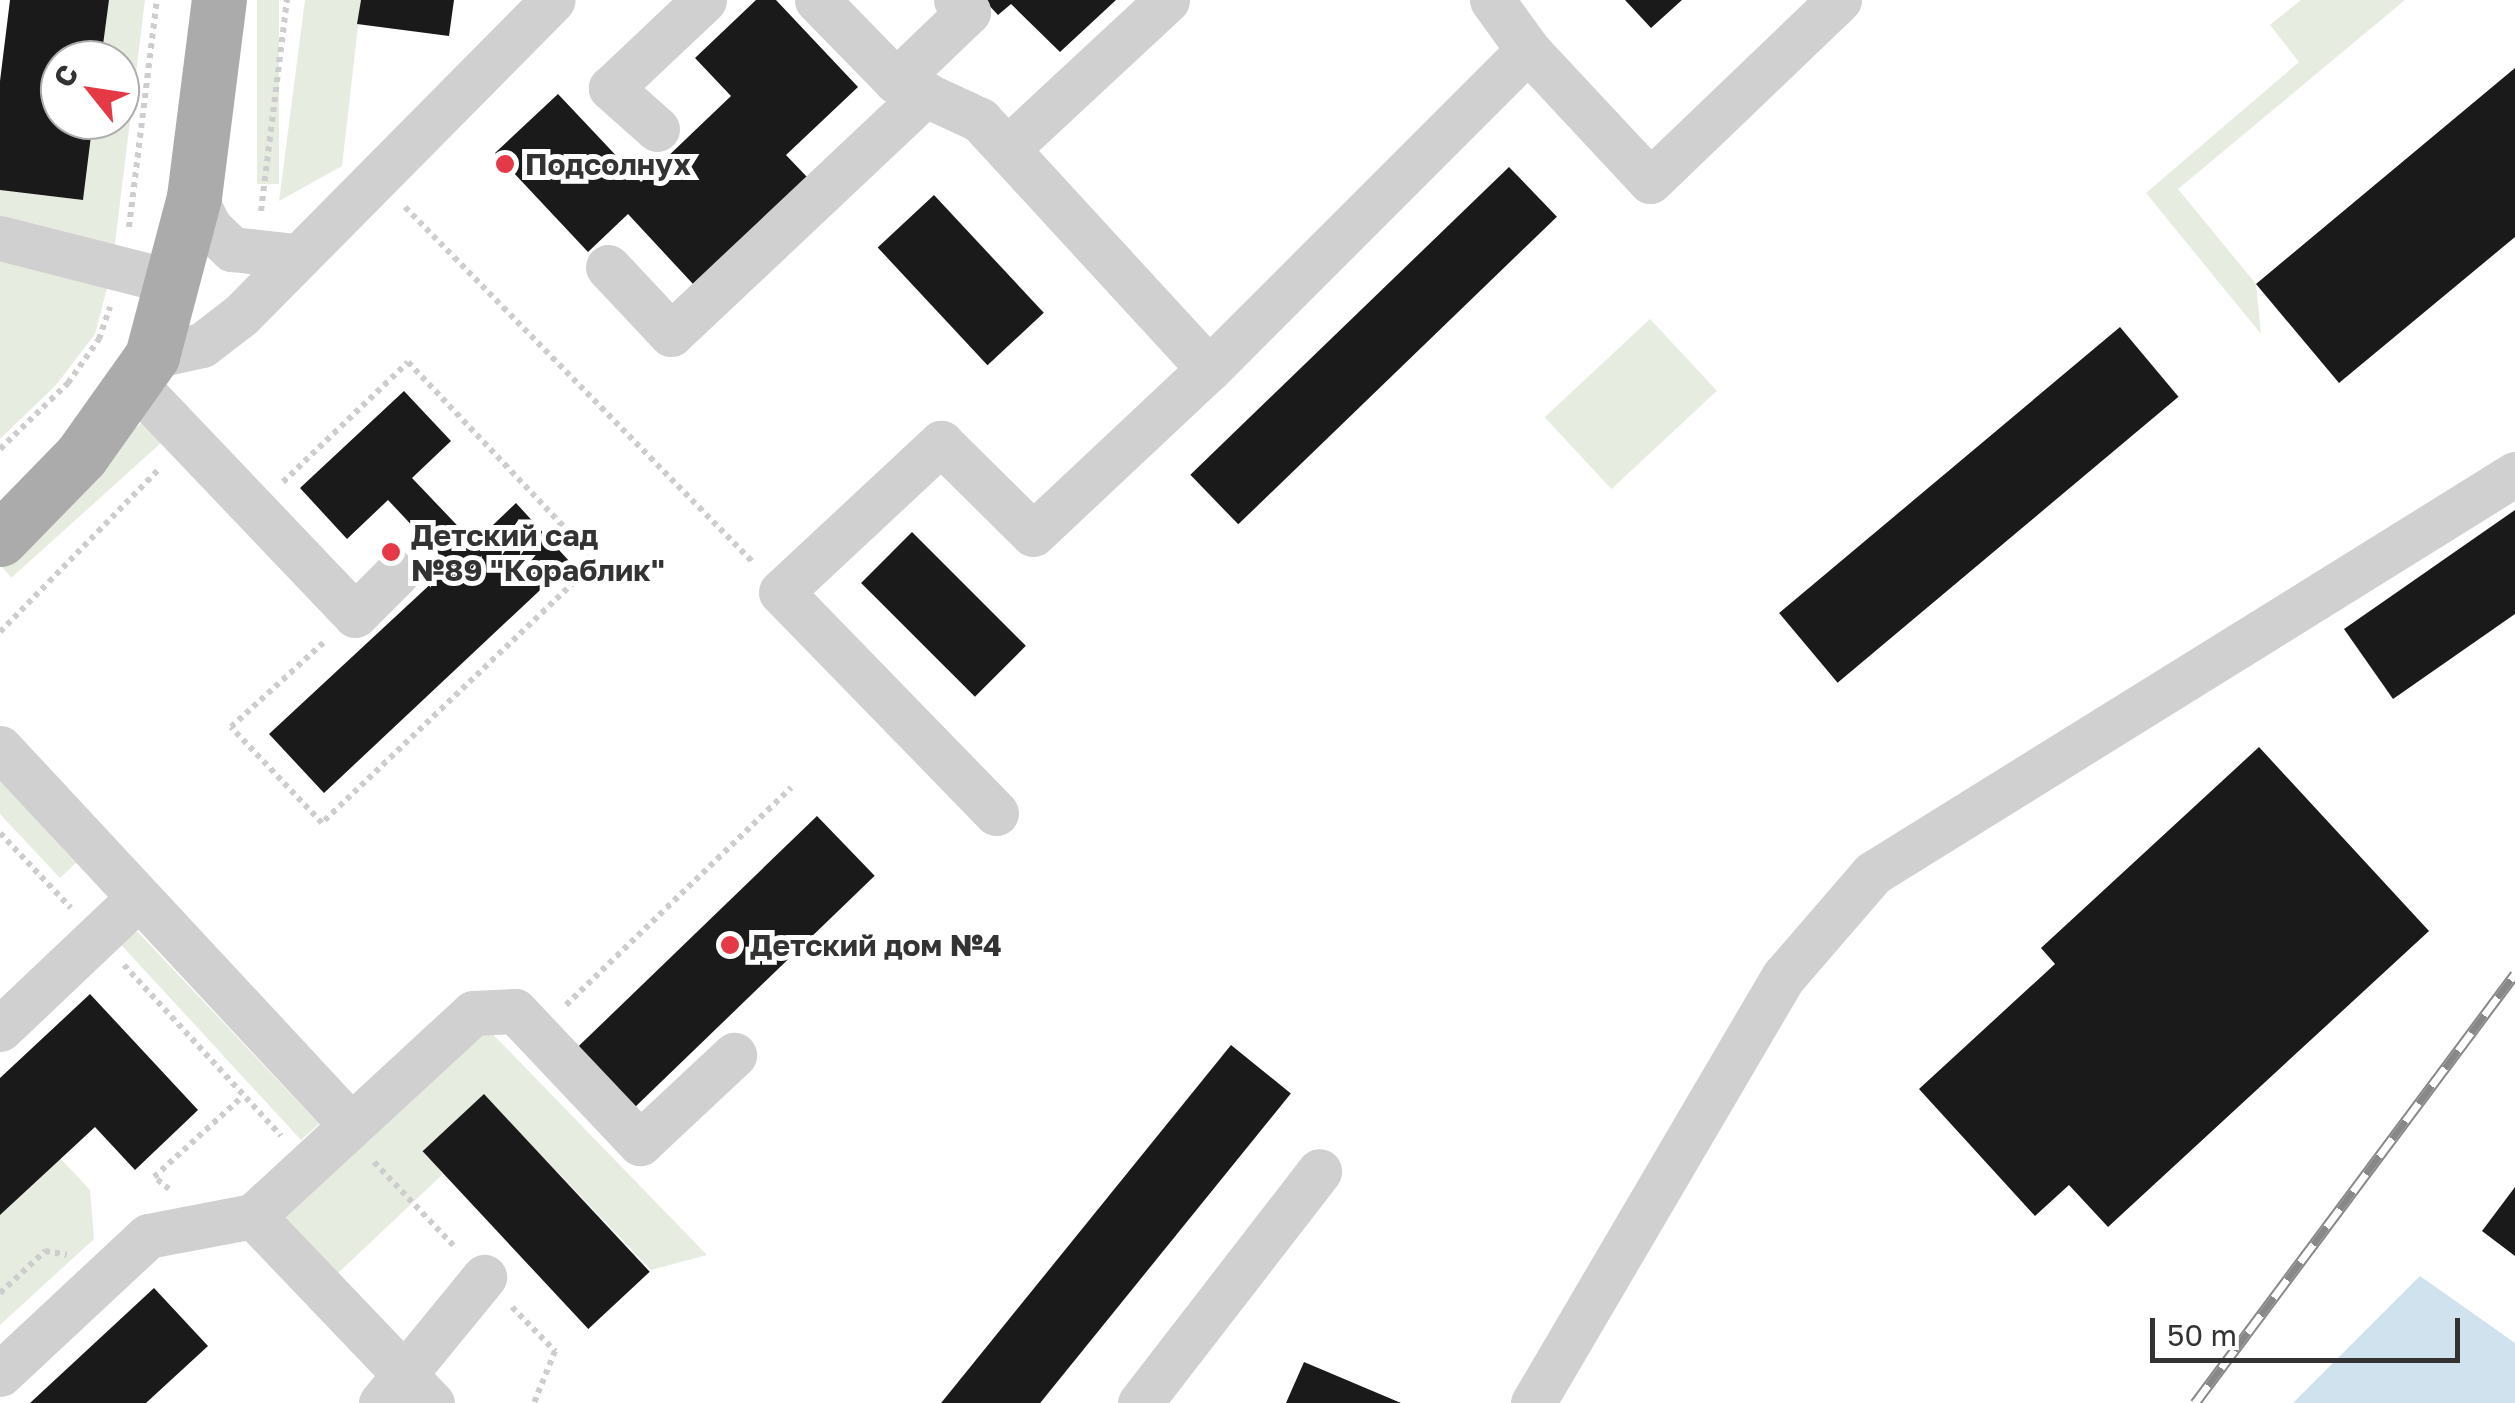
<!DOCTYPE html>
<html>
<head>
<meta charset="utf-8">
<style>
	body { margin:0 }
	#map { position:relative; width:2515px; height:1403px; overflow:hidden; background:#fff; font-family:"Golos Text",sans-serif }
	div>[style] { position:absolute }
	.green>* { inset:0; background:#e6ecdf; transform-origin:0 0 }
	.water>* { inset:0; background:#cfe2ee }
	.building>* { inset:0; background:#1a1a1a; transform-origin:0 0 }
	.path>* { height:6px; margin-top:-3px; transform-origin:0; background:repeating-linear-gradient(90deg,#cdcdcd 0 5px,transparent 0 10px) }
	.minor>* { height:45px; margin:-22.5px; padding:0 22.5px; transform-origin:22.5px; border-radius:22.5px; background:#d0d0d0 }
	.major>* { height:55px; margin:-27.5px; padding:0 27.5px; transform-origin:27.5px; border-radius:27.5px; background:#ababab }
	.rail>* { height:11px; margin-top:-5.5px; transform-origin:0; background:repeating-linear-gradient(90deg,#fff 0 22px,#888 0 44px); box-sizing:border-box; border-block:2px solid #888 }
	.dots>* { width:28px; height:28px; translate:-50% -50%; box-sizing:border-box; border:5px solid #fff; border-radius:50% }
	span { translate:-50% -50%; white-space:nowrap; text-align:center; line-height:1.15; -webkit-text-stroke:10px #fff; paint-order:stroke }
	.poi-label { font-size:30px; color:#333; font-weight:700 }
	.left { translate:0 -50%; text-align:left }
	.north { position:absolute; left:40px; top:40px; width:100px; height:100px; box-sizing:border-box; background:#fff; border:2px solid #adadad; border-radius:50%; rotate:300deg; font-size:28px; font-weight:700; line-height:40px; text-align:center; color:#333 }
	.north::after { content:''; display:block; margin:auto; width:35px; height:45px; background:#e63946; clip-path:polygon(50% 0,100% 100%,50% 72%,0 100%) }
	.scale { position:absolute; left:2150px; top:1318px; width:310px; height:45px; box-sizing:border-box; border:5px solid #333; border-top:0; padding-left:12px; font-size:30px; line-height:35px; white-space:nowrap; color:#333; -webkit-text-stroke:8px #fff; paint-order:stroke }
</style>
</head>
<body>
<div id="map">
	<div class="green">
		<div style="clip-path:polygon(109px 0,145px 0,114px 251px,0 222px,0 190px,83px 200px,93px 120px,120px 120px,120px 60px,101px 60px)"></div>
		<div style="left:257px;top:0;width:22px;height:184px"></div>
		<div style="clip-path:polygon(305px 0,361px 0,342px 166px,279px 201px)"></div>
		<div style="clip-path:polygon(2301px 0,2405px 0,2178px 189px,2256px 284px,2261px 334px,2146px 193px,2299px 62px,2270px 25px)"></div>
		<div style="clip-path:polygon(0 253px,109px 281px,95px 334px,56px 385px,0 439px)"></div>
		<div style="left:1650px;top:319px;width:98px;height:144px;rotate:47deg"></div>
		<div style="left:148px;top:417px;width:28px;height:209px;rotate:48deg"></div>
		<div style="clip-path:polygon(0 780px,76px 863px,60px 878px,0 814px)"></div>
		<div style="clip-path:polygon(138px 932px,319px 1124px,301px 1140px,114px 937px)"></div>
		<div style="clip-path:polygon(481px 1022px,707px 1255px,651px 1270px,484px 1095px,423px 1152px,443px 1174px,336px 1275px,276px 1210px)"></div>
		<div style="clip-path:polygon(60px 1158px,90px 1190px,94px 1239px,0 1325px,0 1215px)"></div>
	</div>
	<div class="water">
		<div style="clip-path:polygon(2420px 1276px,2515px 1343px,2515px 1403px,2293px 1403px)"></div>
	</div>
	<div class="building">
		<div style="clip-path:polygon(10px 0,109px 0,101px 60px,60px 60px,60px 120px,93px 120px,83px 200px,0 190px,0 81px)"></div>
		<div style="clip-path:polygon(361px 0,454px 0,449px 36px,357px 24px)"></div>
		<div style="clip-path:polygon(756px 0,776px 0,858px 87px,786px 155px,807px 177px,693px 284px,628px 214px,588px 252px,495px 153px,558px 94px,641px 182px,731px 96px,695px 58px)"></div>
		<div style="clip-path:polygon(984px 0,1116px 0,1060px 52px,1011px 4px,998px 15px)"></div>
		<div style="clip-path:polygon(1625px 0,1682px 0,1651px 28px)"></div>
		<div style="clip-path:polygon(2515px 68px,2515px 237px,2339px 383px,2256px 284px)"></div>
		<div style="left:1509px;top:167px;width:69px;height:443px;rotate:46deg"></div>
		<div style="left:934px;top:195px;width:161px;height:77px;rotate:47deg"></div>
		<div style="left:2120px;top:327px;width:91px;height:445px;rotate:50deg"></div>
		<div style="clip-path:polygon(404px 391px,451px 441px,412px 478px,474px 543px,516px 503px,570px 562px,324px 793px,269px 734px,450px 566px,388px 500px,347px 539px,300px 488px)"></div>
		<div style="clip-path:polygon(2515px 510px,2515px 614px,2393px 699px,2344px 629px)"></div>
		<div style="left:912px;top:532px;width:161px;height:72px;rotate:45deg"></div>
		<div style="clip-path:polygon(2259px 747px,2429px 931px,2108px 1227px,2069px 1185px,2035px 1216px,1919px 1089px,2055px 964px,2041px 948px)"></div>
		<div style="left:817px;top:816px;width:83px;height:337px;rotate:46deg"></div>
		<div style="clip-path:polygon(90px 994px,198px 1110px,135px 1170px,95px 1127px,0 1215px,0 1078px)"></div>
		<div style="left:1231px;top:1045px;width:77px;height:462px;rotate:39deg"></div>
		<div style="left:484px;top:1094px;width:243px;height:84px;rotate:47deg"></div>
		<div style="clip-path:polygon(2515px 1187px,2515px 1256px,2482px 1231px)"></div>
		<div style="clip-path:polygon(154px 1288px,208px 1346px,146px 1403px,30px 1403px)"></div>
		<div style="clip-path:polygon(1304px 1362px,1401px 1403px,1286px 1403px)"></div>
	</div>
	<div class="path">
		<div style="left:405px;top:207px;width:497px;rotate:45.6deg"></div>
		<div style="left:261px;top:211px;width:213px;rotate:-83deg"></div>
		<div style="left:129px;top:227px;width:229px;rotate:-83deg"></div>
		<div style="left:0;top:449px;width:95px;rotate:-44.1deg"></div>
		<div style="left:68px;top:383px;width:54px;rotate:-54.8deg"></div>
		<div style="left:99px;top:339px;width:34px;rotate:-71deg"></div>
		<div style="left:283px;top:482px;width:173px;rotate:-43.8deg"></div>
		<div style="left:408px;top:362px;width:274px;rotate:46.6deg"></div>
		<div style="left:596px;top:561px;width:379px;rotate:136.3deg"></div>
		<div style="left:322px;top:823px;width:132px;rotate:-133.5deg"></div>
		<div style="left:231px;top:727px;width:126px;rotate:-42.4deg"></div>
		<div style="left:0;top:632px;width:229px;rotate:-45.7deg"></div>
		<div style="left:0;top:833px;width:103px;rotate:46.6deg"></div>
		<div style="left:124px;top:965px;width:232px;rotate:47.4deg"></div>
		<div style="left:566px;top:1005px;width:313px;rotate:-44deg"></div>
		<div style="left:374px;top:1162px;width:117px;rotate:46.4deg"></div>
		<div style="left:169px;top:1189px;width:19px;rotate:-141deg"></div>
		<div style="left:154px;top:1177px;width:120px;rotate:-42.3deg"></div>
		<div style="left:0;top:1293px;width:62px;rotate:-43deg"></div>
		<div style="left:45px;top:1251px;width:22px;rotate:10deg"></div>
		<div style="left:512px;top:1307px;width:62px;rotate:45.7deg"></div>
		<div style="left:555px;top:1351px;width:56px;rotate:112deg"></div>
	</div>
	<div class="minor">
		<div style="left:817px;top:0;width:113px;rotate:45.7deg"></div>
		<div style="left:896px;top:81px;width:93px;rotate:24.9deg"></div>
		<div style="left:980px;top:120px;width:338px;rotate:47.4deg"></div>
		<div style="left:1209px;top:369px;width:451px;rotate:-45deg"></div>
		<div style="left:1492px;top:0;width:62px;rotate:54.2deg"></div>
		<div style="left:1528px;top:50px;width:179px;rotate:47deg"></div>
		<div style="left:1650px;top:181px;width:262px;rotate:-43.8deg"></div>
		<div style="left:896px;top:81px;width:100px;rotate:-43.8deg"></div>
		<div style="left:968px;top:12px;width:17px;rotate:-135deg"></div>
		<div style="left:657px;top:129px;width:62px;rotate:-138.3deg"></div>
		<div style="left:611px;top:88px;width:128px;rotate:-43.4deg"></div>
		<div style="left:1008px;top:148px;width:217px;rotate:-42.9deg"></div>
		<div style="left:194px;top:197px;width:34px;rotate:63deg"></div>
		<div style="left:209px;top:227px;width:32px;rotate:44deg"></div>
		<div style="left:232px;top:249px;width:61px;rotate:6.5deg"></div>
		<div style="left:0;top:238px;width:179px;rotate:14.3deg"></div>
		<div style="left:608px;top:267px;width:92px;rotate:46.8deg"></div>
		<div style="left:671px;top:334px;width:350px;rotate:-43.3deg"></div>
		<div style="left:152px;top:356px;width:51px;rotate:-12.4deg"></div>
		<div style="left:202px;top:345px;width:49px;rotate:-37.6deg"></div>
		<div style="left:241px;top:315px;width:443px;rotate:-45.3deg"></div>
		<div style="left:137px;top:386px;width:316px;rotate:46.4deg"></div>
		<div style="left:355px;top:615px;width:59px;rotate:-45deg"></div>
		<div style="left:0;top:748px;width:514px;rotate:47.05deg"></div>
		<div style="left:996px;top:813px;width:308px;rotate:-134.2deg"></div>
		<div style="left:781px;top:592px;width:219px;rotate:-43deg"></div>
		<div style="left:941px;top:443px;width:129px;rotate:44.7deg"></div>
		<div style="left:1033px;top:534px;width:241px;rotate:-43.2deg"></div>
		<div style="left:0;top:1029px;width:190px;rotate:-43.5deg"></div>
		<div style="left:253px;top:1216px;width:259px;rotate:46.3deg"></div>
		<div style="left:0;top:1374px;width:202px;rotate:-43deg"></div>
		<div style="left:148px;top:1236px;width:107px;rotate:-10.8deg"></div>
		<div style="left:253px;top:1216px;width:299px;rotate:-42.7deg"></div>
		<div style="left:473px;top:1013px;width:42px;rotate:-2.7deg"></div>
		<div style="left:515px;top:1011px;width:182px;rotate:46.6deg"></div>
		<div style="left:640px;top:1143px;width:129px;rotate:-43.1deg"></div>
		<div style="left:381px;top:1403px;width:163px;rotate:-50.7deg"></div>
		<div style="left:1140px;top:1403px;width:293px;rotate:-52.3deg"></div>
		<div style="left:1533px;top:1403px;width:495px;rotate:-59.6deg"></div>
		<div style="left:1784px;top:976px;width:136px;rotate:-49.2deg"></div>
		<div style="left:1873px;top:873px;width:756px;rotate:-31.86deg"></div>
	</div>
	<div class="major">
		<div style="left:0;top:539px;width:116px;rotate:-45.7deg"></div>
		<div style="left:81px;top:456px;width:123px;rotate:-54.6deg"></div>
		<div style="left:152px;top:356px;width:164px;rotate:-75.2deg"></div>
		<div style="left:194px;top:197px;width:199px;rotate:-82.8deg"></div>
	</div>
	<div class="rail">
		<div style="left:2195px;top:1403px;width:535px;rotate:-53.28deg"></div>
	</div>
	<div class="dots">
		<div style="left:505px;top:164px;background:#e63946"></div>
		<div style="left:391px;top:552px;background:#e63946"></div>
		<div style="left:730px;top:945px;background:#e63946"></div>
	</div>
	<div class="poi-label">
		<span class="left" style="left:525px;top:164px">Подсолнух</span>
		<span class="left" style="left:411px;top:552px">Детский сад<br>№89 "Кораблик"</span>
		<span class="left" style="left:750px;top:945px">Детский дом №4</span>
	</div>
	<div class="north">С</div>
	<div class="scale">50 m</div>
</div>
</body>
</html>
